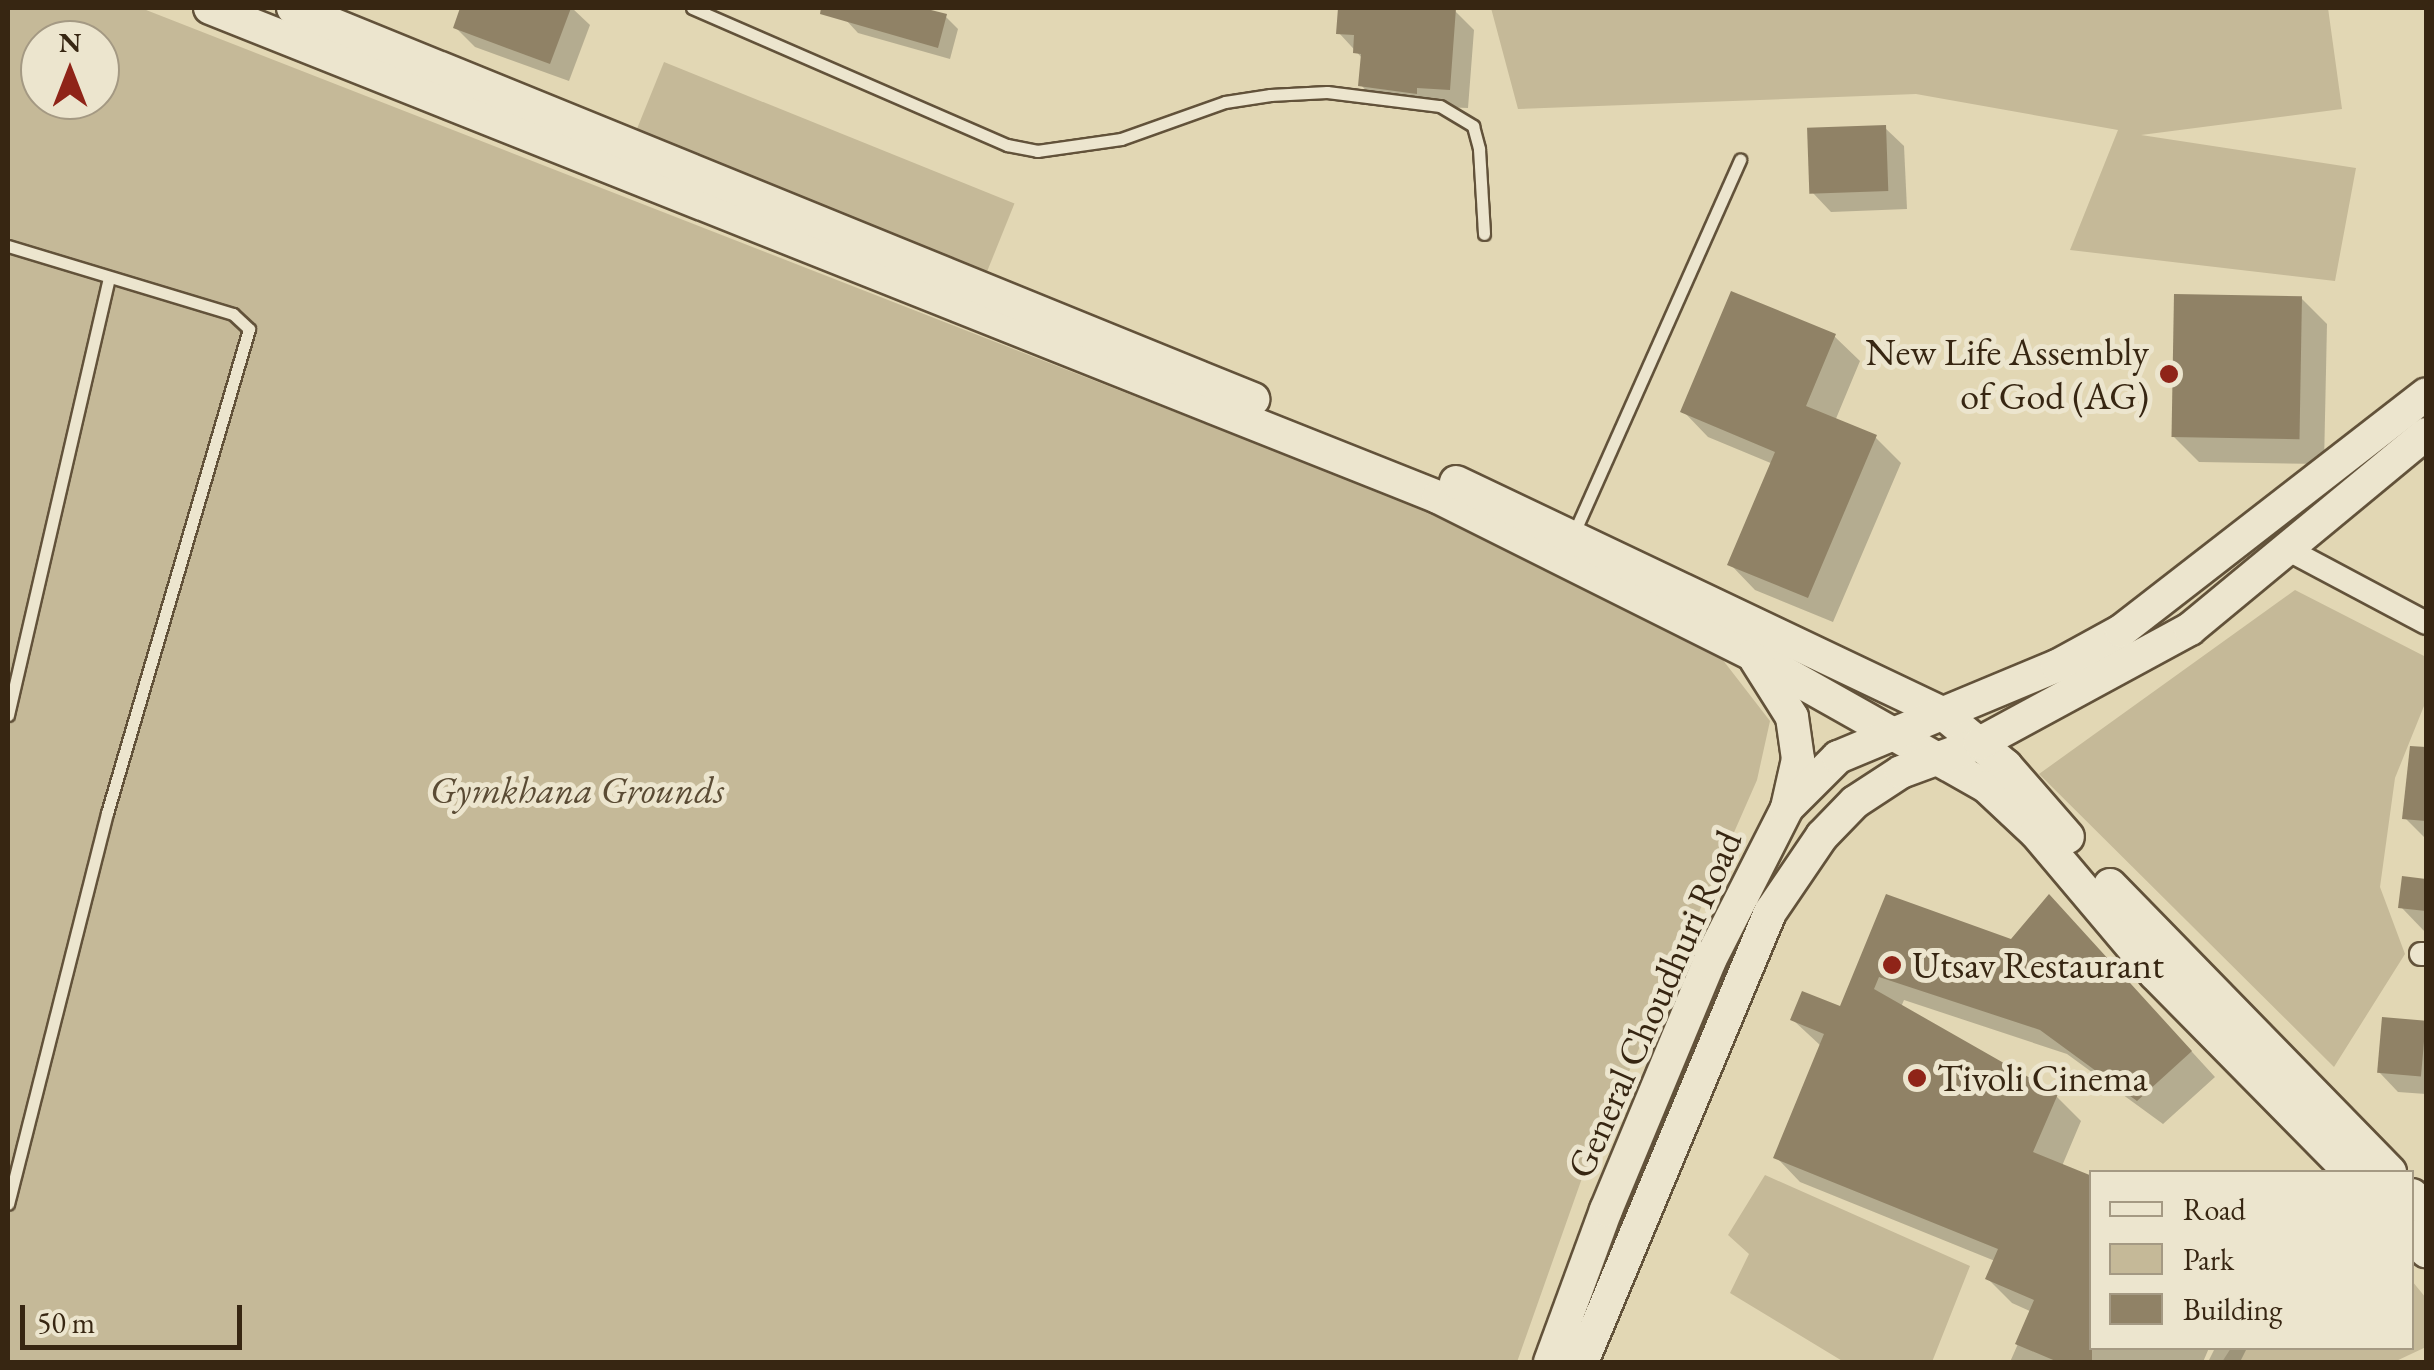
<!DOCTYPE html>
<html>
<head>
<meta charset="utf-8">
<style>
	body { margin:0 }
	#map { position:relative; width:2434px; height:1370px; overflow:hidden; background:#e2d7b4; font-family:"EB Garamond",serif }
	div>[style] { position:absolute }
	.green>* { inset:0; background:#c5b998; transform-origin:0 0 }
	.shadow>* { inset:0; background:#0003 }
	.building>* { inset:0; background:#908266; transform-origin:0 0 }
	.roads { filter:drop-shadow(2px 0 #62523a) drop-shadow(-2px 0 #62523a) drop-shadow(0 2px #62523a) drop-shadow(0 -2px #62523a) }
	.service>* { height:11px; margin:-5.5px; padding:0 5.5px; transform-origin:5.5px; border-radius:5.5px; background:#ece5ce }
	.minor>* { height:22px; margin:-11px; padding:0 11px; transform-origin:11px; border-radius:11px; background:#ece5ce }
	.secondary>* { height:32px; margin:-16px; padding:0 16px; transform-origin:16px; border-radius:16px; background:#ece5ce }
	.dots>* { width:28px; height:28px; translate:-50% -50%; box-sizing:border-box; border:5px solid #ece5ce; border-radius:50% }
	span { translate:-50% -50%; white-space:nowrap; text-align:center; line-height:1.15; -webkit-text-stroke:10px #ece5ce; paint-order:stroke }
	.poi-label { font-size:38px; color:#372612 }
	.right { translate:-100% -50%; text-align:right }
	.left { translate:0 -50%; text-align:left }
	.park-label { font-size:38px; color:#5a4b34; font-style:italic }
	.street-label { font-size:38px; color:#372612 }
	.frame { position:absolute; inset:0; border:10px solid #372612; pointer-events:none }
	.legend { position:absolute; left:2089px; top:1170px; width:325px; height:180px; box-sizing:border-box; background:#ece5ce; border:2px solid #a49983; margin:0; padding:12px 18px; list-style:none; font-size:30px; color:#372612 }
	.legend li { display:flex; align-items:center; gap:20px; height:50px }
	.legend b { width:50px; border:2px solid #a49983 }
	.north { position:absolute; left:20px; top:20px; width:100px; height:100px; box-sizing:border-box; background:#ece5ce; border:2px solid #a49983; border-radius:50%; rotate:0deg; font-size:28px; font-weight:700; line-height:40px; text-align:center; color:#372612 }
	.north::after { content:''; display:block; margin:auto; width:35px; height:45px; background:#8f2418; clip-path:polygon(50% 0,100% 100%,50% 72%,0 100%) }
	.scale { position:absolute; left:20px; top:1305px; width:222px; height:45px; box-sizing:border-box; border:5px solid #372612; border-top:0; padding-left:12px; font-size:30px; line-height:35px; white-space:nowrap; color:#372612; -webkit-text-stroke:8px #ece5ce; paint-order:stroke }
</style>
</head>
<body>
<div id="map">
	<div class="green">
		<div style="clip-path:polygon(evenodd,8px 8px,141px 8px,1433px 513px,1719px 655px,1770px 721px,1757px 780px,1581px 1181px,1517px 1362px,8px 1362px,8px 8px,40px 40px,100px 40px,100px 100px,40px 100px,40px 40px)"></div>
		<div style="clip-path:polygon(1491px 8px,2328px 8px,2342px 109px,2141px 135px,2356px 168px,2335px 281px,2070px 250px,2118px 130px,1916px 94px,1518px 109px)"></div>
		<div style="left:664px;top:62px;width:378px;height:78px;rotate:22deg"></div>
		<div style="clip-path:polygon(2295px 590px,2426px 657px,2426px 701px,2395px 778px,2380px 887px,2405px 954px,2334px 1067px,2039px 774px)"></div>
		<div style="clip-path:polygon(1765px 1175px,1970px 1266px,1932px 1362px,1844px 1362px,1730px 1293px,1749px 1254px,1728px 1235px)"></div>
		<div style="clip-path:polygon(2412px 1281px,2426px 1298px,2426px 1347px,2394px 1362px,2222px 1362px,2231px 1348px,2412px 1348px)"></div>
	</div>
	<div class="shadow">
		<div style="clip-path:polygon(463px 8px,572px 8px,590px 25px,569px 81px,475px 47px,456px 28px)"></div>
		<div style="clip-path:polygon(849px 8px,913px 8px,946px 17px,958px 29px,950px 59px,858px 33px,846px 20px)"></div>
		<div style="clip-path:polygon(1341px 8px,1454px 10px,1474px 30px,1468px 108px,1380px 105px,1361px 85px,1363px 59px,1339px 33px)"></div>
		<div style="clip-path:polygon(1884px 127px,1904px 146px,1907px 209px,1831px 212px,1812px 192px)"></div>
		<div style="clip-path:polygon(2301px 298px,2327px 324px,2324px 464px,2199px 462px,2173px 436px)"></div>
		<div style="clip-path:polygon(1834px 336px,1860px 361px,1835px 421px,1875px 437px,1901px 463px,1833px 622px,1755px 590px,1730px 564px,1773px 464px,1708px 437px,1683px 411px)"></div>
		<div style="clip-path:polygon(2409px 781px,2426px 783px,2426px 839px,2405px 818px)"></div>
		<div style="clip-path:polygon(2404px 879px,2426px 882px,2426px 933px,2401px 907px)"></div>
		<div style="clip-path:polygon(1888px 897px,2012px 942px,2073px 922px,2215px 1077px,2163px 1124px,2067px 1054px,1904px 1000px,1901px 1007px,2056px 1096px,2081px 1121px,2062px 1166px,2092px 1348px,2209px 1348px,2203px 1362px,2010px 1362px,2032px 1312px,2012px 1303px,1988px 1279px,1995px 1261px,1800px 1182px,1776px 1157px,1821px 1046px,1793px 1020px,1842px 1010px)"></div>
		<div style="clip-path:polygon(2384px 1019px,2426px 1024px,2426px 1094px,2398px 1092px,2379px 1072px)"></div>
		<div style="clip-path:polygon(2215px 1348px,2247px 1348px,2240px 1362px,2208px 1362px)"></div>
	</div>
	<div class="building">
		<div style="clip-path:polygon(460px 8px,571px 8px,550px 64px,453px 28px)"></div>
		<div style="clip-path:polygon(821px 8px,923px 8px,947px 14px,938px 48px,820px 14px)"></div>
		<div style="clip-path:polygon(1338px 8px,1456px 8px,1450px 90px,1417px 88px,1417px 94px,1358px 86px,1361px 54px,1353px 53px,1354px 35px,1336px 34px)"></div>
		<div style="left:1886px;top:125px;width:66px;height:79px;rotate:88deg"></div>
		<div style="clip-path:polygon(1731px 291px,1836px 334px,1806px 406px,1877px 435px,1808px 598px,1727px 565px,1775px 452px,1680px 412px)"></div>
		<div style="left:2174px;top:294px;width:128px;height:143px;rotate:1deg"></div>
		<div style="clip-path:polygon(2410px 746px,2426px 747px,2426px 821px,2402px 819px)"></div>
		<div style="clip-path:polygon(2402px 876px,2426px 879px,2426px 911px,2398px 908px)"></div>
		<div style="clip-path:polygon(1886px 894px,2011px 939px,2049px 894px,2192px 1051px,2137px 1101px,2040px 1030px,1879px 977px,1874px 989px,2058px 1094px,2033px 1152px,2092px 1176px,2092px 1362px,2058px 1362px,2015px 1344px,2034px 1300px,1985px 1279px,1998px 1249px,1773px 1158px,1824px 1034px,1790px 1020px,1802px 991px,1840px 1006px)"></div>
		<div style="left:2382px;top:1017px;width:44px;height:56px;rotate:5deg"></div>
	</div>
	<div class="roads">
		<div class="service">
			<div style="left:692px;top:8px;width:344px;rotate:23.5deg"></div>
			<div style="left:1007px;top:145px;width:31px;rotate:11deg"></div>
			<div style="left:1037px;top:151px;width:85px;rotate:-8.1deg"></div>
			<div style="left:1121px;top:139px;width:110px;rotate:-19.6deg"></div>
			<div style="left:1225px;top:102px;width:46px;rotate:-8.8deg"></div>
			<div style="left:1270px;top:95px;width:57px;rotate:-3deg"></div>
			<div style="left:1327px;top:92px;width:114px;rotate:7.1deg"></div>
			<div style="left:1440px;top:106px;width:39px;rotate:31deg"></div>
			<div style="left:1473px;top:126px;width:24px;rotate:75deg"></div>
			<div style="left:1479px;top:149px;width:85px;rotate:86.6deg"></div>
			<div style="left:8px;top:246px;width:235px;rotate:16.8deg"></div>
			<div style="left:233px;top:314px;width:22px;rotate:43deg"></div>
			<div style="left:249px;top:329px;width:504px;rotate:106.35deg"></div>
			<div style="left:107px;top:813px;width:403px;rotate:104.2deg"></div>
			<div style="left:1573px;top:535px;width:411px;rotate:-66deg"></div>
			<div style="left:8px;top:715px;width:449px;rotate:-77deg"></div>
		</div>
		<div class="minor">
			<div style="left:2287px;top:549px;width:157px;rotate:28deg"></div>
			<div style="left:2421px;top:954px;width:5px"></div>
		</div>
		<div class="secondary">
			<div style="left:210px;top:8px;width:1322px;rotate:21.71deg"></div>
			<div style="left:1438px;top:497px;width:352px;rotate:26.6deg"></div>
			<div style="left:1753px;top:655px;width:269px;rotate:29.4deg"></div>
			<div style="left:1987px;top:787px;width:67px;rotate:43.2deg"></div>
			<div style="left:2036px;top:833px;width:185px;rotate:49.8deg"></div>
			<div style="left:2155px;top:974px;width:278px;rotate:45.4deg"></div>
			<div style="left:293px;top:8px;width:1037px;rotate:22.16deg"></div>
			<div style="left:1456px;top:482px;width:538px;rotate:25.42deg"></div>
			<div style="left:1942px;top:713px;width:83px;rotate:39.6deg"></div>
			<div style="left:2006px;top:766px;width:94px;rotate:48.9deg"></div>
			<div style="left:1756px;top:660px;width:67px;rotate:57.7deg"></div>
			<div style="left:1792px;top:717px;width:42px;rotate:81.9deg"></div>
			<div style="left:1798px;top:759px;width:50px;rotate:102.7deg"></div>
			<div style="left:2110px;top:885px;width:401px;rotate:45.7deg"></div>
			<div style="left:2412px;top:1195px;width:21px;rotate:47deg"></div>
			<div style="left:2412px;top:1236px;width:21px;rotate:47deg"></div>
			<div style="left:1550px;top:1362px;width:162px;rotate:-69.8deg"></div>
			<div style="left:1606px;top:1210px;width:269px;rotate:-67.4deg"></div>
			<div style="left:1709px;top:962px;width:173px;rotate:-63.1deg"></div>
			<div style="left:1787px;top:808px;width:72px;rotate:-45deg"></div>
			<div style="left:1838px;top:757px;width:237px;rotate:-22.6deg"></div>
			<div style="left:2057px;top:666px;width:73px;rotate:-28.7deg"></div>
			<div style="left:2121px;top:631px;width:386px;rotate:-37.8deg"></div>
			<div style="left:1582px;top:1362px;width:489px;rotate:-67.3deg"></div>
			<div style="left:1771px;top:911px;width:91px;rotate:-55.8deg"></div>
			<div style="left:1822px;top:836px;width:47px;rotate:-45.9deg"></div>
			<div style="left:1855px;top:802px;width:55px;rotate:-33.1deg"></div>
			<div style="left:1901px;top:772px;width:84px;rotate:-20.2deg"></div>
			<div style="left:1980px;top:743px;width:239px;rotate:-28.5deg"></div>
			<div style="left:2190px;top:629px;width:306px;rotate:-39.6deg"></div>
		</div>
	</div>
	<div class="dots">
		<div style="left:2169px;top:374px;background:#8f2418"></div>
		<div style="left:1892px;top:965px;background:#8f2418"></div>
		<div style="left:1917px;top:1078px;background:#8f2418"></div>
	</div>
	<div class="poi-label">
		<span class="right" style="left:2149px;top:374px">New Life Assembly<br>of God (AG)</span>
		<span class="left" style="left:1912px;top:965px">Utsav Restaurant</span>
		<span class="left" style="left:1937px;top:1078px">Tivoli Cinema</span>
	</div>
	<div class="park-label">
		<span style="left:577px;top:790px">Gymkhana Grounds</span>
	</div>
	<div class="street-label">
		<span style="left:1654px;top:1004px;rotate:-66deg">General Choudhuri Road</span>
	</div>
	<div class="frame"></div>
	<ul class="legend">
	<li><b style="height:12px;background:#ece5ce"></b>Road</li>
	<li><b style="height:28px;background:#c5b998"></b>Park</li>
	<li><b style="height:28px;background:#908266"></b>Building</li>
	</ul>
	<div class="north">N</div>
	<div class="scale">50 m</div>
</div>
</body>
</html>
